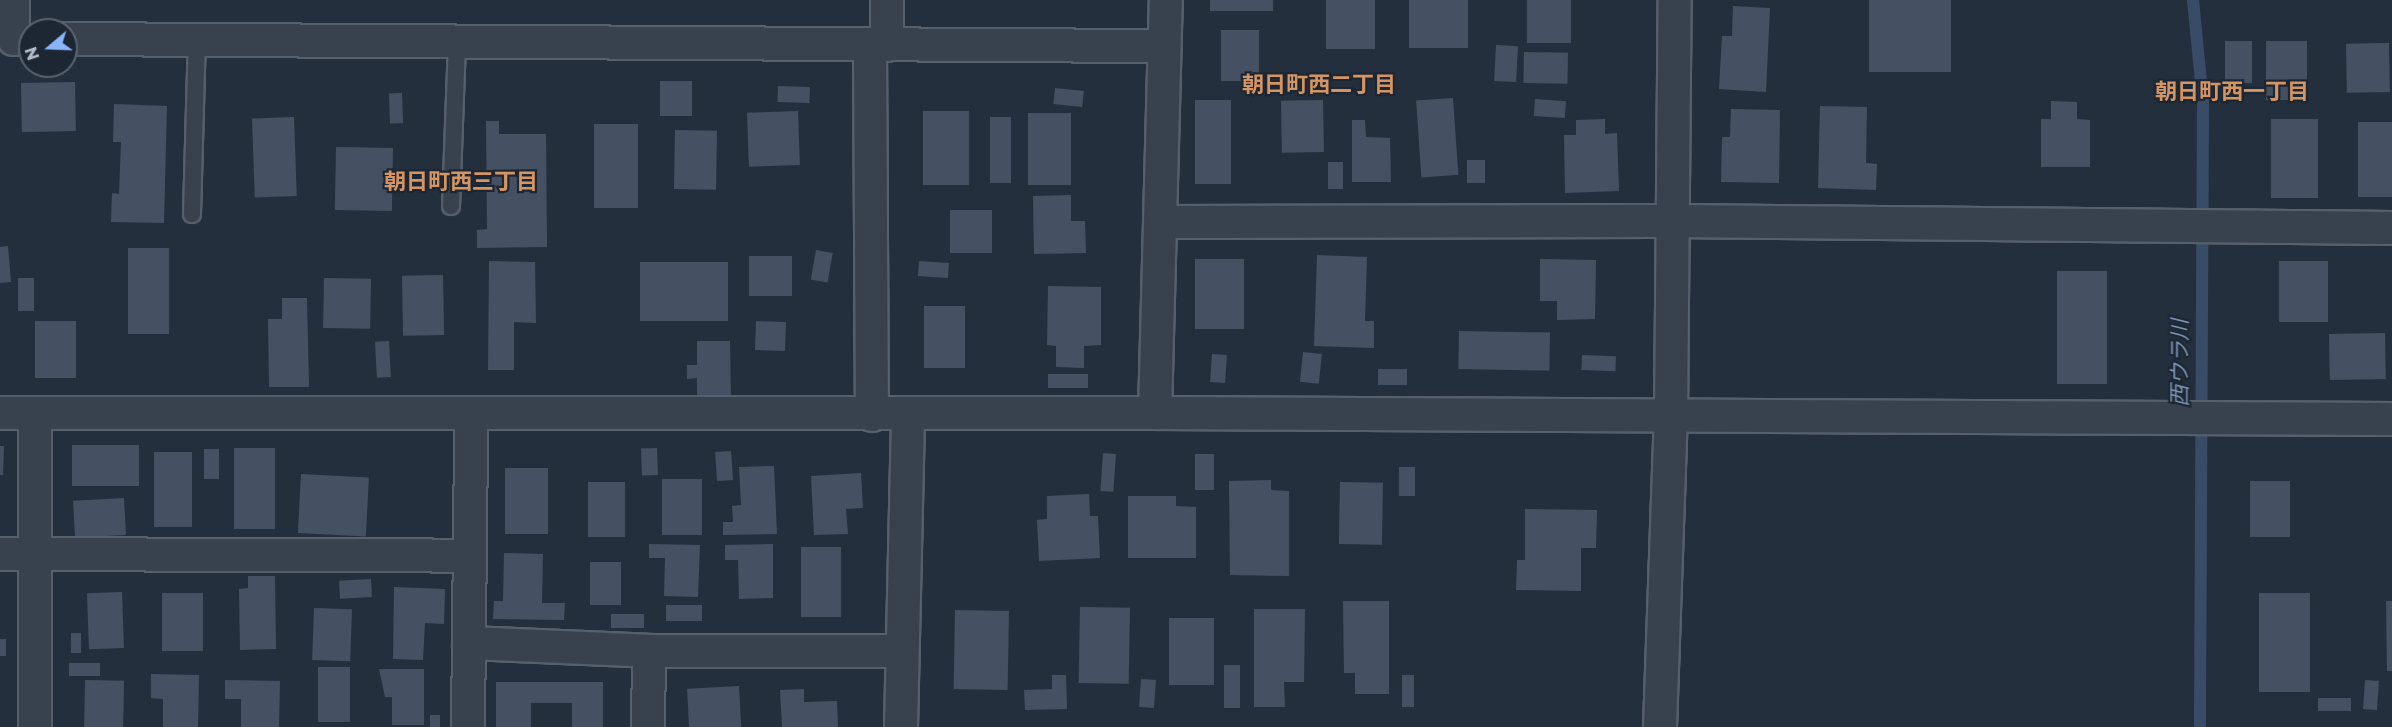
<!DOCTYPE html>
<html>
<head>
<meta charset="utf-8">
<style>
	body { margin:0 }
	#map { position:relative; width:2392px; height:727px; overflow:hidden; background:#242f3e; font-family:Montserrat,"Noto Sans JP",sans-serif }
	div>[style] { position:absolute }
	.stream>* { height:12px; margin:-6px; padding:0 6px; transform-origin:6px; border-radius:6px; background:#394c67 }
	.building>* { inset:0; background:#455162; transform-origin:0 0 }
	.roads { filter:drop-shadow(2px 0 #565f6c) drop-shadow(-2px 0 #565f6c) drop-shadow(0 2px #565f6c) drop-shadow(0 -2px #565f6c) }
	.lane>* { height:16px; margin:-8px; padding:0 8px; transform-origin:8px; border-radius:8px; background:#38414e }
	.street>* { height:32px; margin:-16px; padding:0 16px; transform-origin:16px; border-radius:16px; background:#38414e }
	span { translate:-50% -50%; white-space:nowrap; text-align:center; line-height:1.15; -webkit-text-stroke:4.5px #1d2633; paint-order:stroke }
	.neighbourhood-label { font-size:22px; color:#d59563; font-weight:700 }
	.water-label { font-size:22px; color:#7c92b1; font-style:italic }
	.north { position:absolute; left:18px; top:18px; width:60px; height:60px; box-sizing:border-box; background:#1d2633; border:2px solid #59626f; border-radius:50%; rotate:251deg; font-size:16px; font-weight:700; line-height:24px; text-align:center; color:#b4bcc9 }
	.north::after { content:''; display:block; margin:auto; width:21px; height:27px; background:#8ab4f8; clip-path:polygon(50% 0,100% 100%,50% 72%,0 100%) }
</style>
</head>
<body>
<div id="map">
	<div class="stream">
		<div style="left:2193px;top:0;width:102px;rotate:84.4deg"></div>
		<div style="left:2203px;top:102px;width:625px;rotate:90.28deg"></div>
	</div>
	<div class="building">
		<div style="left:1210px;top:0;width:63px;height:11px"></div>
		<div style="left:1326px;top:0;width:49px;height:49px"></div>
		<div style="left:1409px;top:0;width:59px;height:48px"></div>
		<div style="left:1527px;top:0;width:44px;height:43px"></div>
		<div style="left:1869px;top:0;width:82px;height:72px"></div>
		<div style="clip-path:polygon(1733px 6px,1770px 8px,1766px 92px,1719px 89px,1722px 36px,1732px 36px)"></div>
		<div style="left:1221px;top:30px;width:38px;height:51px"></div>
		<div style="left:2225px;top:41px;width:27px;height:42px"></div>
		<div style="left:2266px;top:41px;width:41px;height:59px"></div>
		<div style="left:2389px;top:43px;width:49px;height:43px;rotate:89deg"></div>
		<div style="left:1496px;top:45px;width:22px;height:36px;rotate:3deg"></div>
		<div style="left:1524px;top:52px;width:44px;height:31px;rotate:1deg"></div>
		<div style="left:660px;top:81px;width:32px;height:35px"></div>
		<div style="left:75px;top:82px;width:49px;height:54px;rotate:89deg"></div>
		<div style="left:778px;top:86px;width:32px;height:16px;rotate:2deg"></div>
		<div style="left:1055px;top:88px;width:29px;height:16px;rotate:6deg"></div>
		<div style="left:402px;top:93px;width:30px;height:13px;rotate:88deg"></div>
		<div style="left:1453px;top:98px;width:77px;height:37px;rotate:86deg"></div>
		<div style="left:1535px;top:99px;width:31px;height:17px;rotate:4deg"></div>
		<div style="left:1195px;top:100px;width:36px;height:84px"></div>
		<div style="left:1323px;top:100px;width:52px;height:42px;rotate:89deg"></div>
		<div style="clip-path:polygon(2051px 101px,2077px 102px,2077px 119px,2090px 120px,2090px 167px,2041px 167px,2041px 119px,2051px 119px)"></div>
		<div style="clip-path:polygon(114px 104px,167px 106px,164px 223px,111px 222px,112px 193px,119px 194px,121px 142px,113px 142px)"></div>
		<div style="clip-path:polygon(1820px 106px,1867px 107px,1866px 163px,1877px 164px,1876px 190px,1818px 188px)"></div>
		<div style="clip-path:polygon(1731px 109px,1780px 110px,1779px 183px,1721px 182px,1722px 137px,1730px 137px)"></div>
		<div style="left:798px;top:111px;width:54px;height:51px;rotate:88deg"></div>
		<div style="left:923px;top:111px;width:46px;height:74px"></div>
		<div style="left:1028px;top:113px;width:43px;height:72px"></div>
		<div style="left:294px;top:117px;width:79px;height:42px;rotate:88deg"></div>
		<div style="left:990px;top:117px;width:21px;height:66px"></div>
		<div style="clip-path:polygon(1605px 119px,1605px 134px,1617px 133px,1619px 191px,1565px 193px,1564px 135px,1576px 135px,1576px 120px)"></div>
		<div style="left:2271px;top:119px;width:47px;height:79px"></div>
		<div style="clip-path:polygon(1352px 120px,1365px 120px,1366px 137px,1390px 138px,1391px 182px,1352px 182px)"></div>
		<div style="clip-path:polygon(486px 121px,499px 121px,499px 134px,546px 134px,547px 247px,477px 248px,477px 230px,487px 229px)"></div>
		<div style="left:2358px;top:122px;width:34px;height:75px"></div>
		<div style="left:594px;top:124px;width:44px;height:84px"></div>
		<div style="left:675px;top:130px;width:42px;height:59px;rotate:1deg"></div>
		<div style="left:336px;top:147px;width:57px;height:63px;rotate:1deg"></div>
		<div style="left:1467px;top:160px;width:18px;height:23px"></div>
		<div style="left:1328px;top:162px;width:15px;height:27px"></div>
		<div style="clip-path:polygon(1071px 195px,1071px 221px,1085px 221px,1086px 253px,1034px 254px,1033px 196px)"></div>
		<div style="left:992px;top:210px;width:43px;height:42px;rotate:90deg"></div>
		<div style="clip-path:polygon(8px 246px,11px 282px,0 283px,0 247px)"></div>
		<div style="left:128px;top:248px;width:41px;height:86px"></div>
		<div style="left:816px;top:250px;width:17px;height:30px;rotate:10deg"></div>
		<div style="clip-path:polygon(1317px 255px,1367px 257px,1365px 321px,1374px 321px,1374px 348px,1314px 346px)"></div>
		<div style="left:749px;top:256px;width:43px;height:40px"></div>
		<div style="left:1244px;top:259px;width:70px;height:49px;rotate:90deg"></div>
		<div style="clip-path:polygon(1540px 259px,1596px 260px,1595px 319px,1557px 320px,1557px 301px,1540px 301px)"></div>
		<div style="clip-path:polygon(489px 261px,535px 262px,536px 323px,514px 322px,514px 370px,488px 370px)"></div>
		<div style="left:919px;top:261px;width:30px;height:15px;rotate:4deg"></div>
		<div style="left:2279px;top:261px;width:49px;height:61px"></div>
		<div style="left:728px;top:262px;width:59px;height:88px;rotate:90deg"></div>
		<div style="left:2057px;top:271px;width:50px;height:113px"></div>
		<div style="left:443px;top:275px;width:60px;height:41px;rotate:89deg"></div>
		<div style="left:18px;top:278px;width:16px;height:33px"></div>
		<div style="left:324px;top:278px;width:47px;height:50px;rotate:1deg"></div>
		<div style="clip-path:polygon(1048px 286px,1101px 287px,1101px 345px,1084px 346px,1084px 368px,1056px 367px,1056px 346px,1047px 345px)"></div>
		<div style="clip-path:polygon(282px 298px,307px 298px,309px 387px,269px 387px,268px 319px,282px 319px)"></div>
		<div style="left:924px;top:306px;width:41px;height:62px"></div>
		<div style="left:76px;top:321px;width:57px;height:41px;rotate:90deg"></div>
		<div style="left:756px;top:321px;width:30px;height:29px;rotate:2deg"></div>
		<div style="left:1459px;top:331px;width:91px;height:38px;rotate:1deg"></div>
		<div style="left:2385px;top:333px;width:46px;height:56px;rotate:89deg"></div>
		<div style="left:389px;top:341px;width:36px;height:14px;rotate:87deg"></div>
		<div style="clip-path:polygon(697px 341px,730px 341px,731px 399px,697px 399px,697px 378px,687px 379px,687px 365px,697px 365px)"></div>
		<div style="left:1303px;top:352px;width:19px;height:30px;rotate:6deg"></div>
		<div style="left:1212px;top:354px;width:15px;height:28px;rotate:4deg"></div>
		<div style="left:1582px;top:355px;width:34px;height:15px;rotate:2deg"></div>
		<div style="left:1378px;top:369px;width:29px;height:16px"></div>
		<div style="left:1048px;top:374px;width:40px;height:14px"></div>
		<div style="left:72px;top:445px;width:67px;height:41px"></div>
		<div style="clip-path:polygon(0 446px,4px 446px,3px 475px,0 475px)"></div>
		<div style="left:275px;top:448px;width:81px;height:41px;rotate:90deg"></div>
		<div style="left:657px;top:448px;width:27px;height:16px;rotate:88deg"></div>
		<div style="left:204px;top:449px;width:15px;height:30px"></div>
		<div style="left:731px;top:451px;width:29px;height:16px;rotate:86deg"></div>
		<div style="left:154px;top:452px;width:38px;height:75px"></div>
		<div style="left:1103px;top:453px;width:13px;height:38px;rotate:4deg"></div>
		<div style="left:1195px;top:454px;width:19px;height:36px"></div>
		<div style="clip-path:polygon(774px 466px,777px 534px,723px 535px,723px 522px,733px 522px,732px 506px,741px 505px,739px 467px)"></div>
		<div style="left:1399px;top:467px;width:16px;height:29px"></div>
		<div style="left:505px;top:468px;width:43px;height:66px"></div>
		<div style="clip-path:polygon(861px 473px,863px 508px,846px 509px,848px 534px,814px 535px,811px 476px)"></div>
		<div style="left:301px;top:474px;width:68px;height:59px;rotate:3deg"></div>
		<div style="left:702px;top:479px;width:56px;height:40px;rotate:90deg"></div>
		<div style="clip-path:polygon(1271px 480px,1271px 490px,1289px 491px,1289px 576px,1230px 575px,1229px 481px)"></div>
		<div style="left:2250px;top:481px;width:40px;height:56px"></div>
		<div style="left:588px;top:482px;width:37px;height:55px"></div>
		<div style="left:1340px;top:482px;width:43px;height:62px;rotate:1deg"></div>
		<div style="clip-path:polygon(1089px 494px,1090px 516px,1098px 516px,1100px 558px,1039px 561px,1037px 520px,1047px 519px,1047px 496px)"></div>
		<div style="clip-path:polygon(1128px 496px,1176px 496px,1176px 506px,1196px 507px,1196px 558px,1128px 558px)"></div>
		<div style="left:124px;top:498px;width:37px;height:51px;rotate:87deg"></div>
		<div style="clip-path:polygon(1525px 509px,1597px 510px,1596px 548px,1581px 548px,1581px 591px,1516px 590px,1517px 560px,1525px 560px)"></div>
		<div style="clip-path:polygon(649px 544px,700px 545px,698px 597px,664px 596px,665px 558px,649px 558px)"></div>
		<div style="clip-path:polygon(773px 544px,773px 598px,739px 599px,738px 560px,725px 560px,725px 545px)"></div>
		<div style="left:801px;top:547px;width:40px;height:70px"></div>
		<div style="clip-path:polygon(504px 553px,543px 554px,542px 603px,565px 603px,564px 620px,493px 619px,494px 601px,503px 601px)"></div>
		<div style="left:590px;top:562px;width:31px;height:43px"></div>
		<div style="clip-path:polygon(248px 576px,275px 576px,276px 649px,240px 650px,239px 589px,248px 588px)"></div>
		<div style="left:371px;top:579px;width:18px;height:32px;rotate:87deg"></div>
		<div style="clip-path:polygon(394px 587px,445px 589px,444px 624px,425px 623px,423px 660px,393px 659px)"></div>
		<div style="left:122px;top:592px;width:56px;height:35px;rotate:88deg"></div>
		<div style="left:162px;top:593px;width:41px;height:58px"></div>
		<div style="left:2259px;top:593px;width:51px;height:99px"></div>
		<div style="clip-path:polygon(1343px 601px,1389px 601px,1389px 694px,1355px 694px,1355px 673px,1344px 673px)"></div>
		<div style="clip-path:polygon(2386px 601px,2392px 601px,2392px 671px,2387px 671px)"></div>
		<div style="left:666px;top:605px;width:36px;height:16px"></div>
		<div style="left:1080px;top:607px;width:50px;height:76px;rotate:1deg"></div>
		<div style="left:314px;top:608px;width:38px;height:52px;rotate:2deg"></div>
		<div style="clip-path:polygon(1254px 609px,1305px 609px,1304px 682px,1284px 682px,1285px 707px,1254px 707px)"></div>
		<div style="left:955px;top:610px;width:54px;height:79px;rotate:1deg"></div>
		<div style="left:611px;top:614px;width:33px;height:14px"></div>
		<div style="left:1169px;top:618px;width:45px;height:67px"></div>
		<div style="left:71px;top:633px;width:10px;height:20px"></div>
		<div style="left:0;top:639px;width:6px;height:17px"></div>
		<div style="left:100px;top:663px;width:13px;height:31px;rotate:90deg"></div>
		<div style="left:1224px;top:665px;width:16px;height:43px"></div>
		<div style="left:318px;top:667px;width:32px;height:55px"></div>
		<div style="clip-path:polygon(379px 669px,424px 669px,424px 725px,392px 725px,392px 697px,385px 697px)"></div>
		<div style="clip-path:polygon(151px 674px,199px 675px,198px 727px,163px 727px,163px 699px,151px 698px)"></div>
		<div style="clip-path:polygon(1052px 675px,1066px 675px,1067px 709px,1025px 710px,1024px 690px,1052px 689px)"></div>
		<div style="left:1402px;top:675px;width:12px;height:32px"></div>
		<div style="left:1141px;top:679px;width:15px;height:28px;rotate:4deg"></div>
		<div style="left:85px;top:680px;width:39px;height:47px;rotate:1deg"></div>
		<div style="clip-path:polygon(225px 680px,280px 681px,279px 727px,241px 727px,241px 699px,225px 699px)"></div>
		<div style="left:2365px;top:680px;width:14px;height:29px;rotate:4deg"></div>
		<div style="clip-path:polygon(496px 682px,603px 682px,603px 727px,572px 727px,572px 703px,531px 703px,531px 727px,496px 727px)"></div>
		<div style="left:739px;top:686px;width:41px;height:52px;rotate:87deg"></div>
		<div style="clip-path:polygon(804px 689px,804px 702px,837px 701px,838px 727px,782px 727px,780px 690px)"></div>
		<div style="left:2318px;top:698px;width:33px;height:13px"></div>
		<div style="left:430px;top:715px;width:10px;height:12px"></div>
	</div>
	<div class="roads">
		<div class="lane">
			<div style="left:451px;top:206px;width:164px;rotate:-87.9deg"></div>
			<div style="left:192px;top:214px;width:174px;rotate:-88.4deg"></div>
		</div>
		<div class="street">
			<div style="left:13px;top:0;width:39px;rotate:89deg"></div>
			<div style="left:66px;top:39px;width:1098px;rotate:0.37deg"></div>
			<div style="left:870px;top:45px;width:370px;rotate:89.7deg"></div>
			<div style="left:887px;top:45px;width:45px;rotate:-90deg"></div>
			<div style="left:1161px;top:222px;width:512px;rotate:-0.11deg"></div>
			<div style="left:1673px;top:221px;width:719px;rotate:0.56deg"></div>
			<div style="left:0;top:413px;width:1155px"></div>
			<div style="left:1155px;top:413px;width:1237px;rotate:0.28deg"></div>
			<div style="left:1155px;top:413px;width:413px;rotate:-88.5deg"></div>
			<div style="left:0;top:554px;width:470px;rotate:0.2deg"></div>
			<div style="left:469px;top:643px;width:180px;rotate:2.5deg"></div>
			<div style="left:35px;top:727px;width:314px;rotate:-90deg"></div>
			<div style="left:468px;top:727px;width:312px;rotate:-89.4deg"></div>
			<div style="left:648px;top:727px;width:76px;rotate:-89.2deg"></div>
			<div style="left:649px;top:651px;width:252px"></div>
			<div style="left:901px;top:727px;width:312px;rotate:-88.7deg"></div>
			<div style="left:1660px;top:727px;width:310px;rotate:-88deg"></div>
			<div style="left:1671px;top:417px;width:417px;rotate:-89.5deg"></div>
		</div>
	</div>
	<div class="neighbourhood-label">
		<span style="left:1319px;top:85px">朝日町西二丁目</span>
		<span style="left:2232px;top:92px">朝日町西一丁目</span>
		<span style="left:461px;top:182px">朝日町西三丁目</span>
	</div>
	<div class="water-label">
		<span style="left:2180px;top:363px;rotate:-90deg">西ウラ川</span>
	</div>
	<div class="north">N</div>
</div>
</body>
</html>
